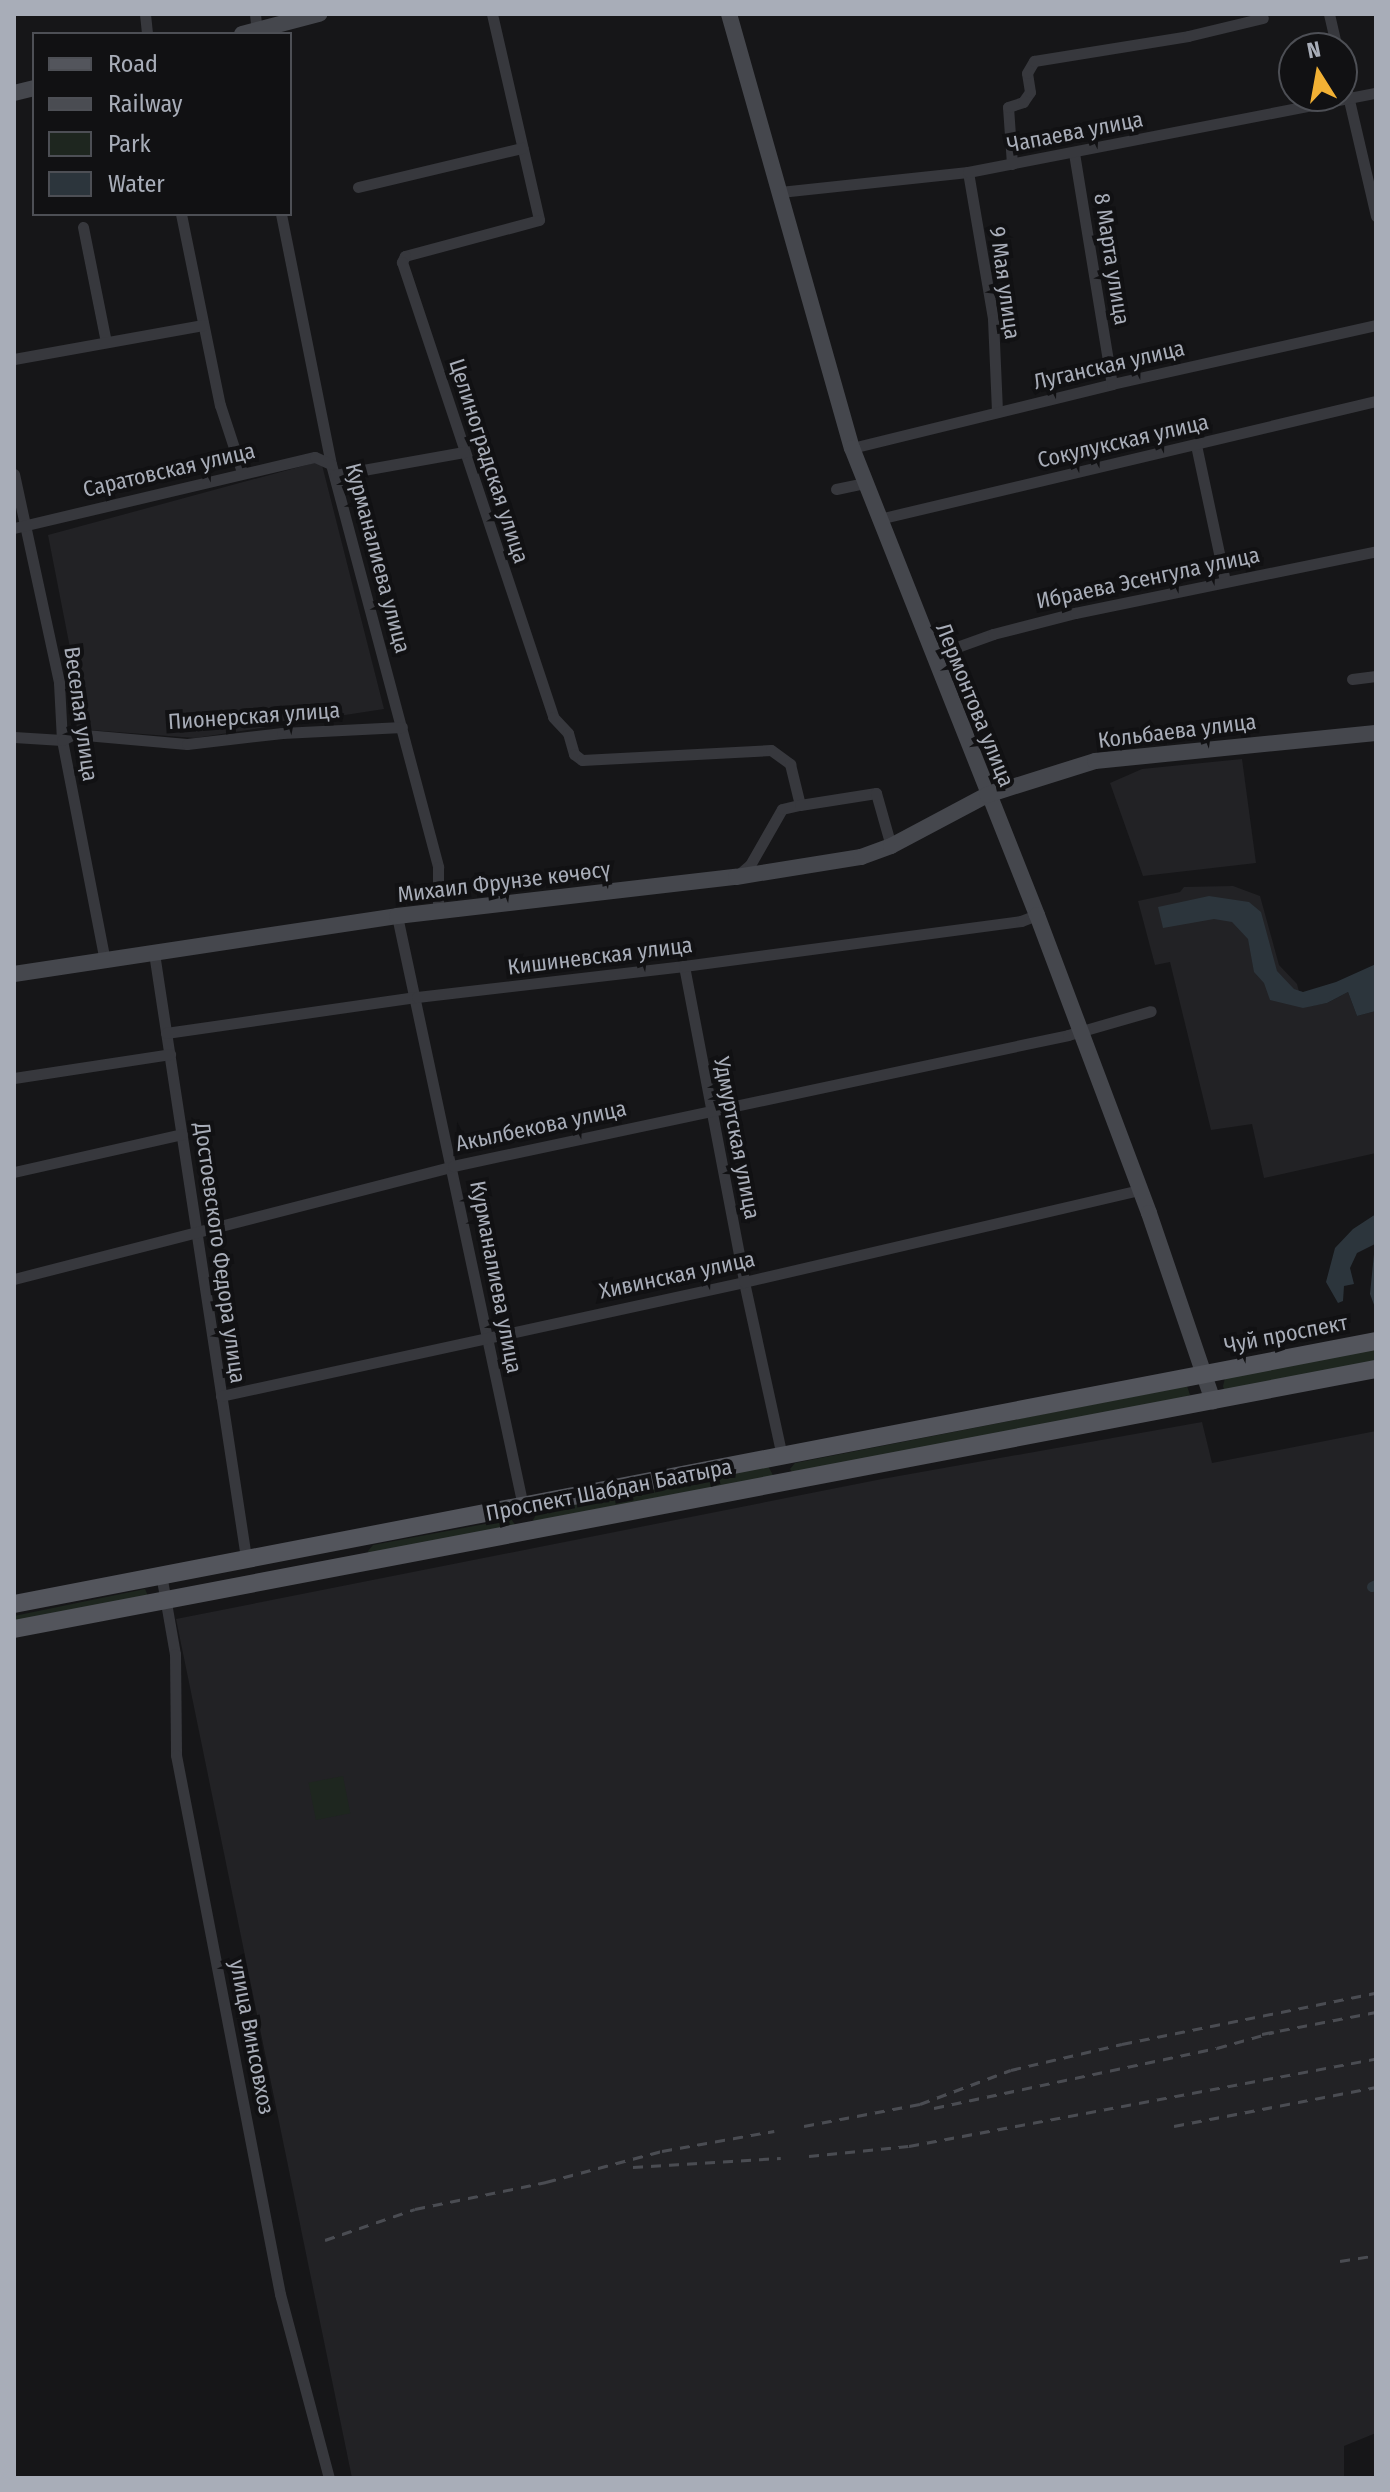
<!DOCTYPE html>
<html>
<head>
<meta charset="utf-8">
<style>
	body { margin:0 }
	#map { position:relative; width:1390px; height:2492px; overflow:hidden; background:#161618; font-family:"Fira Sans Condensed",sans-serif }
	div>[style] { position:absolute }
	.built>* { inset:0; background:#222225 }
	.green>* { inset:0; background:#1e261f; transform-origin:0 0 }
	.water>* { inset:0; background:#2c353c }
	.canal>* { height:10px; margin:-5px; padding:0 5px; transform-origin:5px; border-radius:5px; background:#2c353c }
	.minor>* { height:11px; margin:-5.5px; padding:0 5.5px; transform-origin:5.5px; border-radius:5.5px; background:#37383d }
	.secondary>* { height:16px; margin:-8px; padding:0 8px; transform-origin:8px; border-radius:8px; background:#45474d }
	.primary>* { height:18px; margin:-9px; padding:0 9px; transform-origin:9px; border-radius:9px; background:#53555c }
	.rail>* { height:3px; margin-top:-1.5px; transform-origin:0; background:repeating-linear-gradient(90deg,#4a4c52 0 10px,transparent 0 18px) }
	span { translate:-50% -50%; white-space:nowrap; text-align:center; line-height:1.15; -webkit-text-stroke:8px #111113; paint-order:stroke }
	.street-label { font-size:22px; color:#a8adb8 }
	.frame { position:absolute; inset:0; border:16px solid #a8adb8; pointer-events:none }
	.legend { position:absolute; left:32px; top:32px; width:260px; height:184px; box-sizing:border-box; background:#111113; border:2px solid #4d4f55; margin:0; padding:10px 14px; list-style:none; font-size:24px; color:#a8adb8 }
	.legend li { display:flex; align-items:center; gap:16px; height:40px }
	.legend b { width:40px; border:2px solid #4d4f55 }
	.north { position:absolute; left:1278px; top:32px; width:80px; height:80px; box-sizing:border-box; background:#111113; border:2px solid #4d4f55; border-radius:50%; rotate:349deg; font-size:22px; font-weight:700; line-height:32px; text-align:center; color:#a8adb8 }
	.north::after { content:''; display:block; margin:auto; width:28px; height:36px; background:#f2b134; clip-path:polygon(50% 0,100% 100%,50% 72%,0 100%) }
</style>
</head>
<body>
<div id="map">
	<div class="built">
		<div style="clip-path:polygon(321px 461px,384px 709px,195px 738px,77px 729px,71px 653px,48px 535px)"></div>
		<div style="clip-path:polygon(1242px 759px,1256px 863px,1143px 876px,1110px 783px,1142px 769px)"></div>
		<div style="clip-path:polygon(1233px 886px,1260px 896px,1279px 965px,1297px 984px,1303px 1007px,1327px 1003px,1348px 992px,1357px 1016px,1376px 1011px,1376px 1153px,1264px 1178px,1252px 1124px,1211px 1130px,1170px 962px,1155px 965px,1138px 901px,1180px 892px,1184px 887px)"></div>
		<div style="clip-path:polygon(1202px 1422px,1212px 1463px,1376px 1431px,1376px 2433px,1344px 2446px,1344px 2478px,352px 2478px,176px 1619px,882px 1479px)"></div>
	</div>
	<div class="green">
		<div style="clip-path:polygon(1376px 1346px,1376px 1363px,1224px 1390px,1223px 1386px,1225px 1378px)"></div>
		<div style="clip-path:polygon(1187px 1386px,1190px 1395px,1180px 1399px,792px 1472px,790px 1469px,795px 1463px)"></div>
		<div style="clip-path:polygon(768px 1466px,774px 1477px,535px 1523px,533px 1520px,538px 1511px)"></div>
		<div style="clip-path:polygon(511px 1519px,516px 1526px,369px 1555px,368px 1551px,373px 1545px)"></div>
		<div style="clip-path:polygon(145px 1589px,148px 1596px,14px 1621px,14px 1616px)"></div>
		<div style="left:343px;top:1776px;width:38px;height:35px;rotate:79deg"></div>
	</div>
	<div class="water">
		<div style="clip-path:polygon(1209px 896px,1249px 902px,1261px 912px,1277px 971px,1294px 989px,1303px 992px,1336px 982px,1376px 964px,1376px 1011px,1357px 1016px,1348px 992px,1327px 1003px,1303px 1008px,1270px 1000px,1264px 983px,1254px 972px,1248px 939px,1232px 922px,1214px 919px,1163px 928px,1158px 907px)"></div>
		<div style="clip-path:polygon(1376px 1214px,1376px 1310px,1370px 1294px,1375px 1244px,1357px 1253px,1350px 1268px,1354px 1284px,1344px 1286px,1343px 1301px,1338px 1303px,1326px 1282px,1335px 1248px,1353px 1229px)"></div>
	</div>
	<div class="canal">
		<div style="left:1372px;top:1587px;width:4px;rotate:-27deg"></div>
	</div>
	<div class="minor">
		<div style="left:145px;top:14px;width:20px;rotate:84deg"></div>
		<div style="left:255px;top:14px;width:20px;rotate:84deg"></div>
		<div style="left:492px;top:14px;width:211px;rotate:77.1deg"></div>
		<div style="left:539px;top:220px;width:139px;rotate:165deg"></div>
		<div style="left:405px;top:256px;width:7px;rotate:117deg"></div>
		<div style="left:402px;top:262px;width:479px;rotate:71.6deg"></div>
		<div style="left:553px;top:717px;width:22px;rotate:47deg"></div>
		<div style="left:568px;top:733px;width:22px;rotate:74deg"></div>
		<div style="left:574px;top:754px;width:10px;rotate:37deg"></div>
		<div style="left:582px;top:760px;width:189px;rotate:-3deg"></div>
		<div style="left:771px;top:750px;width:24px;rotate:36deg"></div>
		<div style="left:790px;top:764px;width:42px;rotate:76.3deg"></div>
		<div style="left:1329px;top:14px;width:35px;rotate:77deg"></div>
		<div style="left:1342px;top:70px;width:150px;rotate:76.9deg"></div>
		<div style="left:1074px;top:153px;width:234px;rotate:80.7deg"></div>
		<div style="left:1012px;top:164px;width:57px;rotate:-94deg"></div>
		<div style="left:1008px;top:107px;width:16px;rotate:-18deg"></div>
		<div style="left:1023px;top:102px;width:12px;rotate:-55deg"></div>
		<div style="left:1030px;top:92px;width:19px;rotate:-99deg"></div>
		<div style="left:1027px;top:73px;width:14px;rotate:-60deg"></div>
		<div style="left:1034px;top:61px;width:156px;rotate:-9.2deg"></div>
		<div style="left:1188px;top:36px;width:77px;rotate:-13.5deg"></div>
		<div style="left:968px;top:172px;width:149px;rotate:80.3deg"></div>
		<div style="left:993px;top:319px;width:93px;rotate:87.5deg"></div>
		<div style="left:358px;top:187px;width:169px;rotate:-13.4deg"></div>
		<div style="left:780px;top:192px;width:189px;rotate:-6.1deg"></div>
		<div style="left:968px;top:172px;width:416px;rotate:-11deg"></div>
		<div style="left:181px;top:214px;width:195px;rotate:78.5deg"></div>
		<div style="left:220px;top:405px;width:71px;rotate:71.8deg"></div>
		<div style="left:281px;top:214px;width:255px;rotate:78.7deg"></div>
		<div style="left:331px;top:464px;width:417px;rotate:75.1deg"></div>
		<div style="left:438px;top:867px;width:44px;rotate:90deg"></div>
		<div style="left:83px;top:227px;width:117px;rotate:78.7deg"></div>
		<div style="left:14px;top:359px;width:192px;rotate:-10.2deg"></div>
		<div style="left:1196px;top:445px;width:139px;rotate:78deg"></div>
		<div style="left:852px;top:448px;width:268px;rotate:-13.8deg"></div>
		<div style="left:1112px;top:384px;width:271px;rotate:-12.6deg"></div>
		<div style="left:14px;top:474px;width:214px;rotate:77.8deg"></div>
		<div style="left:59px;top:683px;width:57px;rotate:87deg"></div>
		<div style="left:62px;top:740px;width:225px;rotate:79deg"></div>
		<div style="left:335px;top:475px;width:131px;rotate:-10.1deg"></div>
		<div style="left:836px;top:489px;width:30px;rotate:-12deg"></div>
		<div style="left:879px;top:519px;width:511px;rotate:-13.36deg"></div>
		<div style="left:14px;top:528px;width:309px;rotate:-13.3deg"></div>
		<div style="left:315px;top:457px;width:17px;rotate:24deg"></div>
		<div style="left:932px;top:656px;width:65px;rotate:-19.8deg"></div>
		<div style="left:993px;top:634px;width:85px;rotate:-14.4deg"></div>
		<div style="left:1075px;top:613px;width:307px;rotate:-11.6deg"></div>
		<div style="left:1352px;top:679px;width:24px;rotate:-7deg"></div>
		<div style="left:14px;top:737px;width:48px;rotate:3.6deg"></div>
		<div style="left:62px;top:740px;width:13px;rotate:-27deg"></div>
		<div style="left:74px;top:734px;width:113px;rotate:5.1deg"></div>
		<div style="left:187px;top:744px;width:96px;rotate:-6.6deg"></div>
		<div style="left:282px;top:733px;width:120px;rotate:-2.9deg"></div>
		<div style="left:736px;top:877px;width:18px;rotate:-41deg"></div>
		<div style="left:750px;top:865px;width:64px;rotate:-60.3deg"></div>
		<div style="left:782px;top:809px;width:18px;rotate:-13deg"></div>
		<div style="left:800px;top:805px;width:77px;rotate:-9deg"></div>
		<div style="left:876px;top:793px;width:55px;rotate:74.2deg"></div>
		<div style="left:397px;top:916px;width:603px;rotate:77.95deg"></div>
		<div style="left:154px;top:953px;width:612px;rotate:81.35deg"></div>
		<div style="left:684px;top:966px;width:322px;rotate:79.2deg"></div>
		<div style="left:744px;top:1282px;width:179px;rotate:77.7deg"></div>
		<div style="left:166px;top:1033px;width:254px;rotate:-8.2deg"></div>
		<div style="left:417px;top:997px;width:269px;rotate:-6.6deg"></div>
		<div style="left:684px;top:966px;width:340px;rotate:-7.6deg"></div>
		<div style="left:1021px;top:921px;width:17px;rotate:-21deg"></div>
		<div style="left:14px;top:1078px;width:158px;rotate:-8.7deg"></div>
		<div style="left:14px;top:1172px;width:172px;rotate:-12.7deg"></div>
		<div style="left:14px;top:1279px;width:453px;rotate:-14.4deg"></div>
		<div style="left:453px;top:1166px;width:629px;rotate:-12.02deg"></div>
		<div style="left:1068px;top:1035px;width:86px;rotate:-16.1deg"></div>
		<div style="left:221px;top:1396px;width:535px;rotate:-12.3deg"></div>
		<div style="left:744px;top:1282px;width:407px;rotate:-13.1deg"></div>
		<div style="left:161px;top:1574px;width:81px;rotate:80.1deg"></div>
		<div style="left:175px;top:1654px;width:101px;rotate:89.4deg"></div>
		<div style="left:176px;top:1755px;width:549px;rotate:79.08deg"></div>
		<div style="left:280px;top:2294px;width:190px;rotate:75.1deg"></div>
	</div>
	<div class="secondary">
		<div style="left:729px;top:14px;width:451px;rotate:74.2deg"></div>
		<div style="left:852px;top:448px;width:502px;rotate:68.39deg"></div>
		<div style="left:1037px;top:915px;width:318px;rotate:69.4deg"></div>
		<div style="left:1149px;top:1213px;width:199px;rotate:71.2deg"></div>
		<div style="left:242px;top:34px;width:80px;rotate:-14.6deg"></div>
		<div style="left:14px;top:93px;width:21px;rotate:-14deg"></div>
		<div style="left:14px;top:974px;width:387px;rotate:-8.6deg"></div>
		<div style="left:397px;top:916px;width:341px;rotate:-6.6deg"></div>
		<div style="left:736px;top:877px;width:127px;rotate:-9.1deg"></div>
		<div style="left:861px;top:857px;width:32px;rotate:-20deg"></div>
		<div style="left:891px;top:846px;width:109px;rotate:-28deg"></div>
		<div style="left:987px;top:795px;width:113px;rotate:-17.5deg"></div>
		<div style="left:1095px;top:761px;width:282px;rotate:-5.7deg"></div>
	</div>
	<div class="primary">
		<div style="left:14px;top:1604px;width:1387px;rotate:-10.93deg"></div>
		<div style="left:14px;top:1629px;width:1387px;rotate:-10.81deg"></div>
	</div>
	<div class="rail">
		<div style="left:1262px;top:2034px;width:116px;rotate:-10.9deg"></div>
		<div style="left:934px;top:2108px;width:289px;rotate:-12deg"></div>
		<div style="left:1217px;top:2048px;width:59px;rotate:-15.7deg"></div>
		<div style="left:804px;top:2126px;width:118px;rotate:-10.7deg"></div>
		<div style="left:920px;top:2104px;width:97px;rotate:-20.5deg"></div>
		<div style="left:1011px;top:2070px;width:114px;rotate:-13.2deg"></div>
		<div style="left:1122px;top:2044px;width:259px;rotate:-11.4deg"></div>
		<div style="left:1174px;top:2126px;width:206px;rotate:-10.9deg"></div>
		<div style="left:809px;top:2156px;width:100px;rotate:-5.7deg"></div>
		<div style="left:909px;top:2146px;width:475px;rotate:-10.6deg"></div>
		<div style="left:633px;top:2167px;width:148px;rotate:-3.5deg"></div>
		<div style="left:325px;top:2240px;width:95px;rotate:-19deg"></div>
		<div style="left:415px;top:2209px;width:134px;rotate:-11.6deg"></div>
		<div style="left:546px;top:2182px;width:120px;rotate:-15deg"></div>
		<div style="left:662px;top:2151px;width:114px;rotate:-10.1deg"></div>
		<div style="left:1340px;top:2261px;width:36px;rotate:-9deg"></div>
	</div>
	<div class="street-label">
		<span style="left:1075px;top:132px;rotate:-11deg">Чапаева улица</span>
		<span style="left:1112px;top:259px;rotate:81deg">8 Марта улица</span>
		<span style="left:1005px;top:283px;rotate:82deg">9 Мая улица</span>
		<span style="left:1109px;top:365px;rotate:-13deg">Луганская улица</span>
		<span style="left:1123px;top:441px;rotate:-13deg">Сокулукская улица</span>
		<span style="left:489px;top:461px;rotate:72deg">Целиноградская улица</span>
		<span style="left:169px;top:470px;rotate:-13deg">Саратовская улица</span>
		<span style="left:378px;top:558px;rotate:75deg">Курманалиева улица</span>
		<span style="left:1148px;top:578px;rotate:-12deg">Ибраева Эсенгула улица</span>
		<span style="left:975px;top:705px;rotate:68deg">Лермонтова улица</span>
		<span style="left:81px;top:714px;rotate:82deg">Веселая улица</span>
		<span style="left:254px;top:716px;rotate:-4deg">Пионерская улица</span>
		<span style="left:1177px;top:731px;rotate:-7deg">Кольбаева улица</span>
		<span style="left:504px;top:882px;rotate:-7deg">Михаил Фрунзе көчөсү</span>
		<span style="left:600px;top:956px;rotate:-7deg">Кишиневская улица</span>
		<span style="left:541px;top:1126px;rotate:-12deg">Акылбекова улица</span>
		<span style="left:737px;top:1138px;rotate:79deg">Удмуртская улица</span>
		<span style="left:220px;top:1253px;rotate:82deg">Достоевского Федора улица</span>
		<span style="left:677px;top:1275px;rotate:-12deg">Хивинская улица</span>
		<span style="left:496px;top:1277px;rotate:79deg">Курманалиева улица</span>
		<span style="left:1286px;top:1334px;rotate:-11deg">Чуй проспект</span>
		<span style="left:609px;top:1490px;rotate:-11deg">Проспект Шабдан Баатыра</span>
		<span style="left:252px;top:2037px;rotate:79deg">улица Винсовхоз</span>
	</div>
	<div class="frame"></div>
	<ul class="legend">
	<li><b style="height:10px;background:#53555c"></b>Road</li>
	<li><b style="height:10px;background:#4a4c52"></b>Railway</li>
	<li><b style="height:22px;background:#1e261f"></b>Park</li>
	<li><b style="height:22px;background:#2c353c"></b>Water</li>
	</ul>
	<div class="north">N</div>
</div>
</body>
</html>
